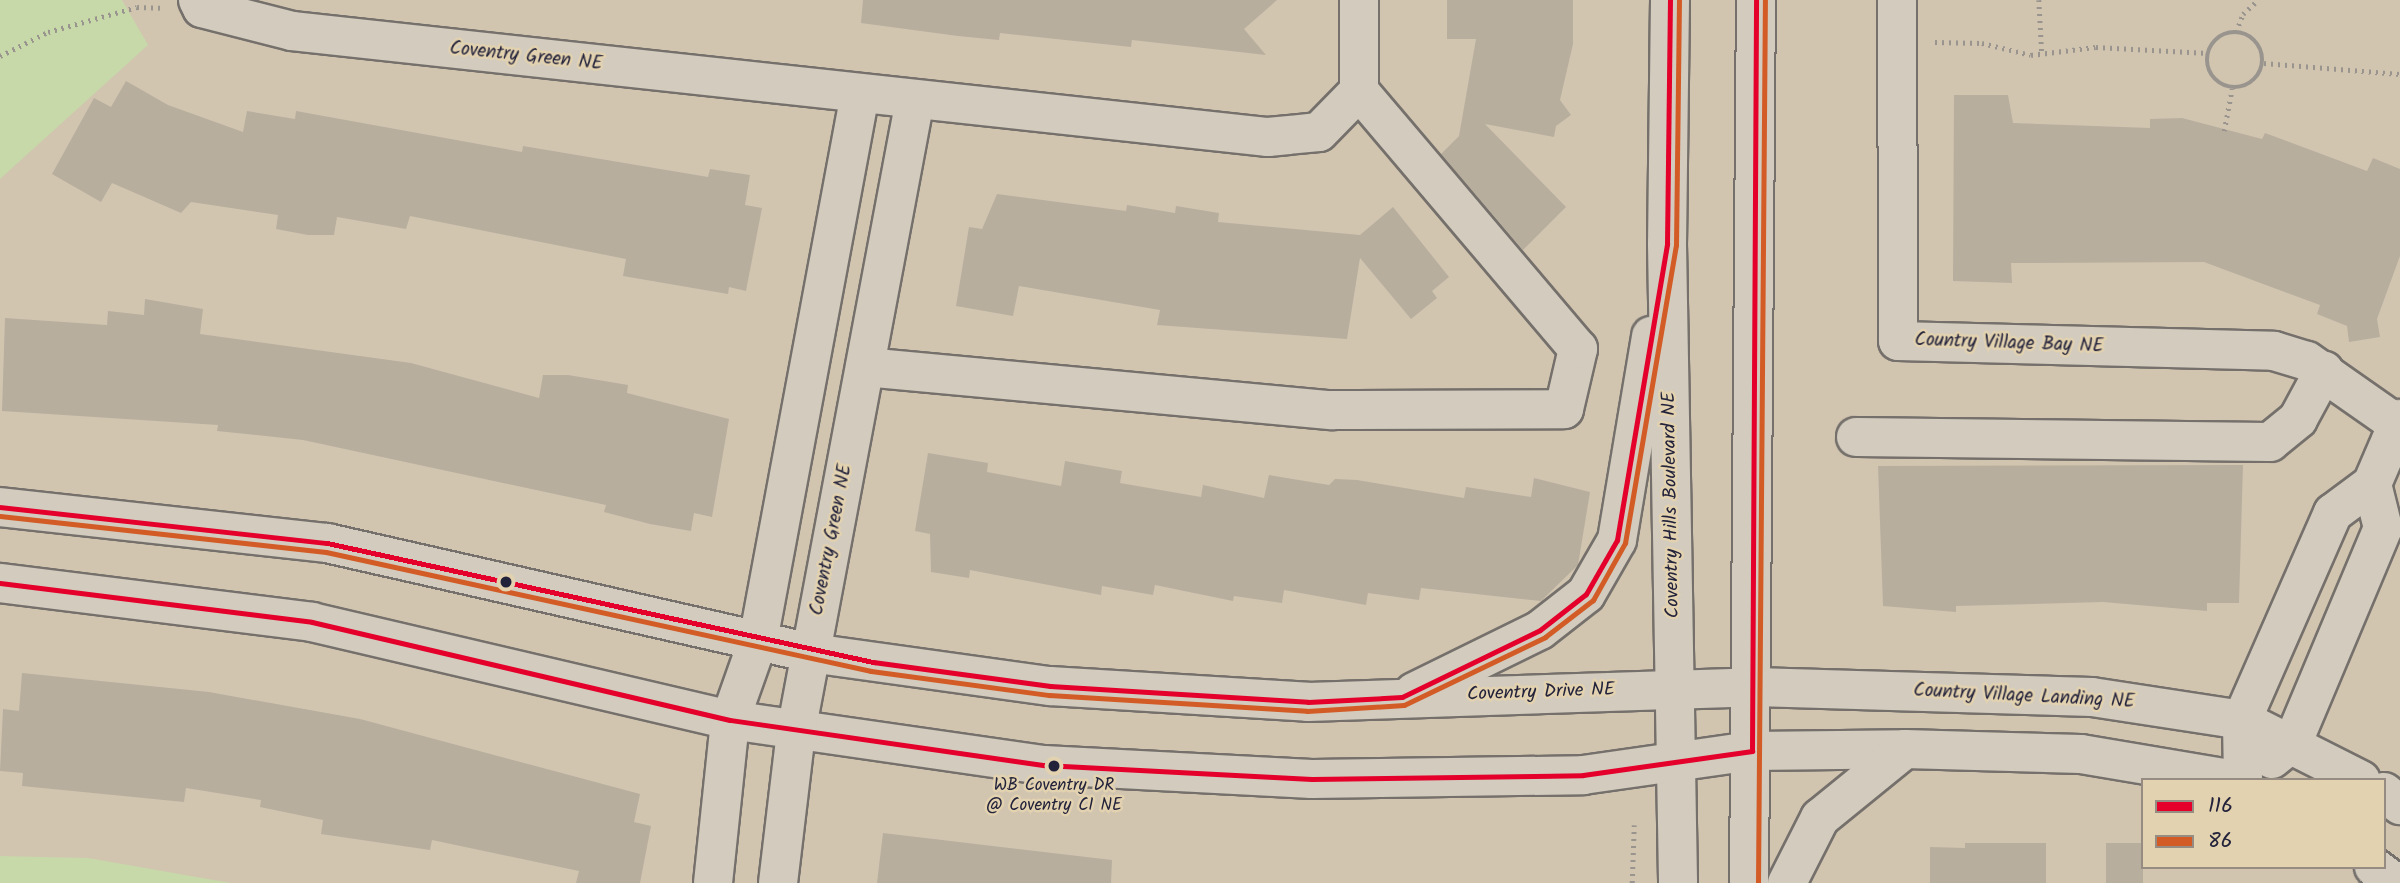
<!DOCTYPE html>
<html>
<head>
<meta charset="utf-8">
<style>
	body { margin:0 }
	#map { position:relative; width:2400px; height:883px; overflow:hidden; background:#d1c5b0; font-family:Kalam,sans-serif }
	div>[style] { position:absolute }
	.green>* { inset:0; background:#c7d8a9 }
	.building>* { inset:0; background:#b8ae9e; transform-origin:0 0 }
	.path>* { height:4.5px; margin-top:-2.25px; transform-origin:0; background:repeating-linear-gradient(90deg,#99958e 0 2px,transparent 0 7px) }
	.path>.ring { margin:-2.25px; padding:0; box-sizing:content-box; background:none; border:4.5px solid #99958e; border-radius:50% }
	.roads { filter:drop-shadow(2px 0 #75706b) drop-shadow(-2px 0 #75706b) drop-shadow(0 2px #75706b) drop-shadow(0 -2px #75706b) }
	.minor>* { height:38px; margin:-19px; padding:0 19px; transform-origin:19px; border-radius:19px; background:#d2cbbe }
	.bus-1>* { height:5px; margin:-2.5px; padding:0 2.5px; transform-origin:2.5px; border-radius:2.5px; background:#e4002b }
	.bus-2>* { height:5px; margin:-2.5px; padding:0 2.5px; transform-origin:2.5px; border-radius:2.5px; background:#d35b26 }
	.dots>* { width:19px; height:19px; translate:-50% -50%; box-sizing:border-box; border:4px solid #e3d2af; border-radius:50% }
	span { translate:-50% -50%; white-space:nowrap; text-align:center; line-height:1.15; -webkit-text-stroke:5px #e3d2af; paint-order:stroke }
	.bus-label { font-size:17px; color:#22223b }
	.street-label { font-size:19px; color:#22223b }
	.legend { position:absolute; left:2141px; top:778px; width:245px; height:91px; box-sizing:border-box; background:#e3d2af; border:2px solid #968c81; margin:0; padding:9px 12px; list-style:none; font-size:21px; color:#22223b }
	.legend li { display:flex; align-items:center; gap:14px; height:35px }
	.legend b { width:35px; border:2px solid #968c81 }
</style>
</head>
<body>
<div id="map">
	<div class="green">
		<div style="clip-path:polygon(0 0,122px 0,148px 45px,0 179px)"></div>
		<div style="clip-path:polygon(0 856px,88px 858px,231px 883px,0 883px)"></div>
	</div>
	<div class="building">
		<div style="clip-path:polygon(863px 0,1277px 0,1244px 29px,1266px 55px,1132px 40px,1131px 47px,1000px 33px,999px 40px,958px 36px,861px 23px)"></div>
		<div style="clip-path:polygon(1447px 0,1573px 0,1573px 44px,1560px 100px,1571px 115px,1556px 126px,1554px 137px,1485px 124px,1566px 207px,1523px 250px,1441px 154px,1459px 136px,1476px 39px,1447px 39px)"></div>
		<div style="clip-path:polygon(126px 81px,168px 105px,243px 132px,247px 111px,295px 119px,296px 111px,522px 152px,523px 146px,708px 177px,710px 169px,750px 175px,745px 205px,762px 208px,746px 291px,729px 287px,728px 294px,623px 276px,626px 259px,410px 216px,406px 229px,337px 217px,334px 235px,308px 235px,276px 229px,278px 215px,191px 202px,181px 213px,112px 183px,101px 202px,52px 174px,94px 98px,111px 107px)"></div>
		<div style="clip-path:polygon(1954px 95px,2008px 95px,2013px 123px,2150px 128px,2150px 119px,2182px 118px,2262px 139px,2265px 133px,2367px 171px,2373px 158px,2400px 169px,2400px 256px,2377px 319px,2380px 337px,2349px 342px,2347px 326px,2317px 314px,2320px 305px,2204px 262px,2011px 263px,2012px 283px,1953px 281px)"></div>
		<div style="clip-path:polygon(997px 194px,1126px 211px,1127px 205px,1175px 213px,1176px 206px,1219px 213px,1218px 222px,1360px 235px,1393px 207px,1449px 277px,1432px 291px,1437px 298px,1411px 319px,1360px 258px,1347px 339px,1157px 325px,1160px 310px,1019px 286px,1013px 316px,956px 306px,969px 227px,982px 229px)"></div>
		<div style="clip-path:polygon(145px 299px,203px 309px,200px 334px,411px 363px,539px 398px,543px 375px,568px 375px,628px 385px,627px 393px,729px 419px,712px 517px,694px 513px,691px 531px,650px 524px,604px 512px,606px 505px,303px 440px,217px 431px,218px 425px,2px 411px,5px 318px,107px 325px,108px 311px,144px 315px)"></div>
		<div style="clip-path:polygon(928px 453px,988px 463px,987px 472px,1061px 486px,1065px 461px,1122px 471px,1120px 483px,1201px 497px,1203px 485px,1264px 498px,1269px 475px,1329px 485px,1335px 479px,1357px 480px,1464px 498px,1466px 487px,1531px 497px,1534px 478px,1590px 492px,1578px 565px,1541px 601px,1421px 588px,1419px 600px,1368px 593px,1366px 605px,1284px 590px,1282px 603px,1234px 596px,1233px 601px,1155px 585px,1153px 595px,1102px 586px,1101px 595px,970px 570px,969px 578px,931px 572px,930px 534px,915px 531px)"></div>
		<div style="clip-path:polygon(2243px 465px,2239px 603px,2207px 603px,2207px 611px,2103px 602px,1956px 606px,1956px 612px,1883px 606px,1878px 466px)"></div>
		<div style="clip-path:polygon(22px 673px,209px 692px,360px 719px,640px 794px,634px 822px,651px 826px,640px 883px,576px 883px,579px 871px,432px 840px,430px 850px,321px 834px,323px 820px,260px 807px,261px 800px,186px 788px,184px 802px,22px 786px,23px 773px,0 771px,3px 709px,19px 711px)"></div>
		<div style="clip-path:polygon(883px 833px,1112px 860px,1111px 883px,877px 883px)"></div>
		<div style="clip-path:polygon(1965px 843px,2046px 843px,2046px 883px,1930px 883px,1930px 847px,1965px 848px)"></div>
		<div style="left:2106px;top:843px;width:37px;height:40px"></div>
	</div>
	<div class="path">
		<div style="left:2039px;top:0;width:54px;rotate:86.8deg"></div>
		<div class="ring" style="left:2207px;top:32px;width:51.5px;height:51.5px"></div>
		<div style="left:2236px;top:32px;width:19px;rotate:-69deg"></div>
		<div style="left:2243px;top:14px;width:21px;rotate:-43deg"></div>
		<div style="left:1935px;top:42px;width:47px;rotate:1.2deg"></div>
		<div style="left:1982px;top:43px;width:50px;rotate:13.8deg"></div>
		<div style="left:2031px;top:55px;width:65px;rotate:-7deg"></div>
		<div style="left:2096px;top:47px;width:112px;rotate:3.1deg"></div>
		<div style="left:0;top:56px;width:54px;rotate:-26.6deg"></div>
		<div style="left:48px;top:32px;width:92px;rotate:-15.7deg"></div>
		<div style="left:137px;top:7px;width:23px;rotate:2deg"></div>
		<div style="left:2264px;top:63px;width:136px;rotate:4.6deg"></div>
		<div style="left:2224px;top:131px;width:43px;rotate:-79.2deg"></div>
		<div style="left:1632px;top:883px;width:58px;rotate:-88deg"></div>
	</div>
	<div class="roads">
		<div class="minor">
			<div style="left:198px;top:0;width:9px;rotate:63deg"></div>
			<div style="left:202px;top:8px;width:93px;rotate:14.3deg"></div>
			<div style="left:292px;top:31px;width:982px;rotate:6.2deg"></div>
			<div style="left:1268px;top:137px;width:51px;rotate:-5.6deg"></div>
			<div style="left:1319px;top:132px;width:57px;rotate:-45.7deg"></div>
			<div style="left:1359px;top:91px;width:91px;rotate:-90deg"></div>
			<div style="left:1670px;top:0;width:244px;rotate:90.7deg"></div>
			<div style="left:1667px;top:244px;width:639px;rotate:89.01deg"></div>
			<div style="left:1897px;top:0;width:341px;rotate:89.8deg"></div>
			<div style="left:1898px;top:341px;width:376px;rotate:1.5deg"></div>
			<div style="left:2274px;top:351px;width:34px;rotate:17deg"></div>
			<div style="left:2307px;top:361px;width:110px;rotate:35deg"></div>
			<div style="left:865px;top:367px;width:469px;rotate:5.3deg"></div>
			<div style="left:1332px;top:410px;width:232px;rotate:-0.2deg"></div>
			<div style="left:1564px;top:409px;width:62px;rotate:-76.9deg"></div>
			<div style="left:1578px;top:349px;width:338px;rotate:-130.3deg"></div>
			<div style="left:1856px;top:437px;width:414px;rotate:0.7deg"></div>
			<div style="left:2270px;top:442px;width:36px;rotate:-39deg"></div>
			<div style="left:2298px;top:419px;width:55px;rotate:-61.6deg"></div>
			<div style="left:0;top:507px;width:329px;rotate:6.3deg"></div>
			<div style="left:327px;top:543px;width:496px;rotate:12.8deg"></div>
			<div style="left:811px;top:653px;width:241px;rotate:7.9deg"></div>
			<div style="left:1050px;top:686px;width:258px;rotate:3.5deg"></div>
			<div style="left:1308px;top:702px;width:447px;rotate:-1.9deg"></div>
			<div style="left:1755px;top:687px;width:337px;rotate:1.7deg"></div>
			<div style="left:2092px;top:697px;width:152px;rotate:8.7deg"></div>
			<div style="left:2242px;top:720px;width:133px;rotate:26.8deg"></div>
			<div style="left:0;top:583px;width:314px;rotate:7.1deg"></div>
			<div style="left:312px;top:622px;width:429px;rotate:13.2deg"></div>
			<div style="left:730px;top:720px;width:317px;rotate:8.2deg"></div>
			<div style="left:1044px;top:765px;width:268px;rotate:3deg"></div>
			<div style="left:1312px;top:779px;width:271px;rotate:-0.8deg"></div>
			<div style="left:1583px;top:775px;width:171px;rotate:-8.1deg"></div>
			<div style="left:1752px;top:751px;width:153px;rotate:-0.7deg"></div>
			<div style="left:1905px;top:749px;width:176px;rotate:1.6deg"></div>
			<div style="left:2081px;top:754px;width:155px;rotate:9.6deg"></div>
			<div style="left:1414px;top:692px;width:140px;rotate:-26.2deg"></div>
			<div style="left:1540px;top:630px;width:58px;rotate:-38deg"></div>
			<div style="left:1586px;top:594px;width:62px;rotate:-60.1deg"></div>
			<div style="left:1617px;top:540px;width:207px;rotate:-80.5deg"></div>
			<div style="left:2272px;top:759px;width:27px;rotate:-39deg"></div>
			<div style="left:2293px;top:742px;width:232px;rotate:-67.2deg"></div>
			<div style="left:2383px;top:528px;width:45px;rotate:-104deg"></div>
			<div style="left:2243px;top:780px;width:60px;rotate:-91deg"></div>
			<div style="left:2242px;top:720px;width:226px;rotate:-66.3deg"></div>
			<div style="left:2333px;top:513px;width:49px;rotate:-36.6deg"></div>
			<div style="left:2372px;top:484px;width:71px;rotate:-66.7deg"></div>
			<div style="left:2384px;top:792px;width:21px;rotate:39deg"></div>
			<div style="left:2374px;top:867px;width:26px;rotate:37deg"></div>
			<div style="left:713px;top:883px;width:164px;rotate:-84deg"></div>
			<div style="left:730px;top:720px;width:84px;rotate:-70.5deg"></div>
			<div style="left:758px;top:641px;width:556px;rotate:-79.44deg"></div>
			<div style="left:778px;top:883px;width:152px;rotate:-83.2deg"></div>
			<div style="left:796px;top:732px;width:643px;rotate:-79.34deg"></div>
			<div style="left:1749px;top:883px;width:883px;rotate:-89.55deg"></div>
			<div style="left:1787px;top:883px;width:73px;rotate:-63.1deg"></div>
			<div style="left:1820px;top:818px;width:109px;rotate:-39.1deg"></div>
		</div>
	</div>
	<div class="bus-1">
		<div style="left:0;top:507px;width:329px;rotate:6.3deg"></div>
		<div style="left:327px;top:543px;width:559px;rotate:12.3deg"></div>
		<div style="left:873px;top:662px;width:179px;rotate:7.7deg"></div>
		<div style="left:1050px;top:686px;width:258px;rotate:3.5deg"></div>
		<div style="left:1308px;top:702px;width:94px;rotate:-3deg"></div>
		<div style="left:1402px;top:697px;width:153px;rotate:-25.9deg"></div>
		<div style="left:1540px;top:630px;width:58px;rotate:-38deg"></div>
		<div style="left:1586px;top:594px;width:62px;rotate:-60.1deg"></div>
		<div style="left:1617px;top:540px;width:300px;rotate:-80.4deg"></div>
		<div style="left:1667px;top:244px;width:244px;rotate:-89.3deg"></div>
		<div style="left:0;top:583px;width:314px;rotate:7.1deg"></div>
		<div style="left:312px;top:622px;width:429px;rotate:13.2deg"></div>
		<div style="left:730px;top:720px;width:317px;rotate:8.2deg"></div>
		<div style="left:1044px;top:765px;width:268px;rotate:3deg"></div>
		<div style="left:1312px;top:779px;width:271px;rotate:-0.8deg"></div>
		<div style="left:1583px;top:775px;width:171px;rotate:-8.1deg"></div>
		<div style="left:1752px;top:751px;width:751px;rotate:-89.69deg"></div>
	</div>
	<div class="bus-2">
		<div style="left:0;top:516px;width:328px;rotate:6.3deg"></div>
		<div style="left:326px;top:552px;width:558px;rotate:12.32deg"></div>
		<div style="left:871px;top:671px;width:180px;rotate:7.7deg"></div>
		<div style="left:1049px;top:695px;width:258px;rotate:3.5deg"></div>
		<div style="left:1307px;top:711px;width:97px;rotate:-3.5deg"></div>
		<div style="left:1404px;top:705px;width:157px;rotate:-25.7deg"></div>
		<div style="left:1545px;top:637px;width:61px;rotate:-37.6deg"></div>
		<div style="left:1593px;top:600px;width:65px;rotate:-60.7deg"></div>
		<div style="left:1625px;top:543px;width:302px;rotate:-80.3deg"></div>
		<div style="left:1676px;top:245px;width:245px;rotate:-89.3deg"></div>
		<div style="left:1758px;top:883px;width:883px;rotate:-89.55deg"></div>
	</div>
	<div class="dots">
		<div style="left:506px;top:582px;background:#22223b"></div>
		<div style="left:1054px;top:766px;background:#22223b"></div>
	</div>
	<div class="bus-label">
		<span style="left:1054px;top:796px">WB Coventry DR<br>@ Coventry CI NE</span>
	</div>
	<div class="street-label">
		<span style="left:526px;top:57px;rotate:6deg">Coventry Green NE</span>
		<span style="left:2009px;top:344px;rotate:2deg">Country Village Bay NE</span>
		<span style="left:1672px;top:505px;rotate:-91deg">Coventry Hills Boulevard NE</span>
		<span style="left:832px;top:540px;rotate:-79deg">Coventry Green NE</span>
		<span style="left:1541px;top:693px;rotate:-2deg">Coventry Drive NE</span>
		<span style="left:2024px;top:697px;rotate:3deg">Country Village Landing NE</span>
	</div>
	<ul class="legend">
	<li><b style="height:9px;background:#e4002b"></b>116</li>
	<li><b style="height:9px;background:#d35b26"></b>86</li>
	</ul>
</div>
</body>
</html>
